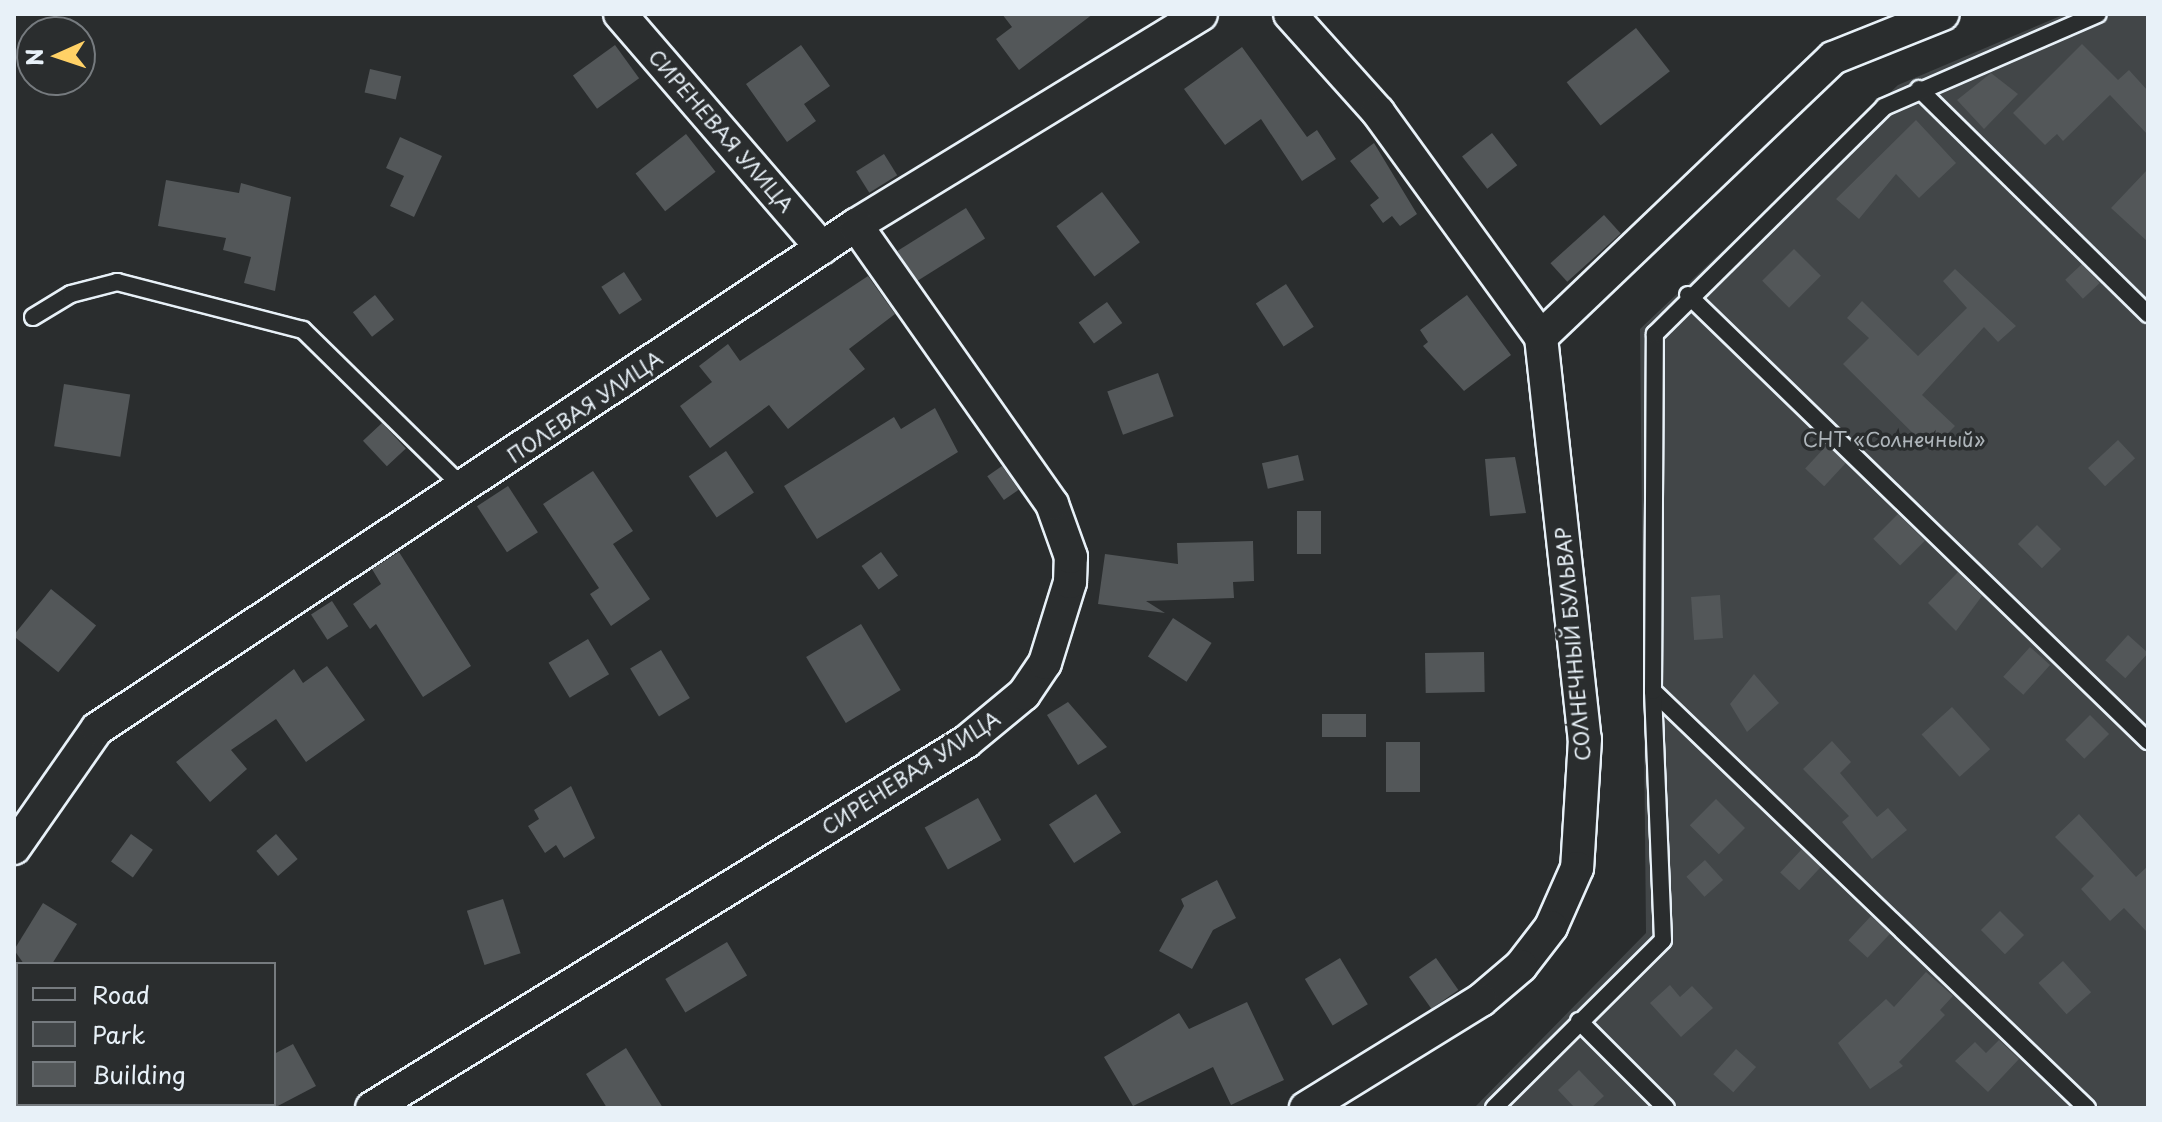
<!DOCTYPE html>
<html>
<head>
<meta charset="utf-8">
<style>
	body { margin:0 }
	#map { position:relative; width:2162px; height:1122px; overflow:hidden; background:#2a2d2e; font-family:"Playpen Sans",sans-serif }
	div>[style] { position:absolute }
	.green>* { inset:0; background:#424648 }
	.building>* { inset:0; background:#535759; transform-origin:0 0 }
	.roads { filter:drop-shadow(2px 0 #e8f1f8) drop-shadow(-2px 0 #e8f1f8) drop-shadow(0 2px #e8f1f8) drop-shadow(0 -2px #e8f1f8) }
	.lane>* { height:16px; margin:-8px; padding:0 8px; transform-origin:8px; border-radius:8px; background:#2a2d2e }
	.street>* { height:32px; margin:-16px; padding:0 16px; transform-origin:16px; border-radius:16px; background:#2a2d2e }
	span { translate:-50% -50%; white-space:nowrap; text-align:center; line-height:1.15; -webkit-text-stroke:7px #2a2d2e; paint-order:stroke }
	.street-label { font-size:20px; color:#e8f1f8 }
	.park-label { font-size:20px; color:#aeb5ba }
	.frame { position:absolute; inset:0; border:16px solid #e8f1f8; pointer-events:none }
	.legend { position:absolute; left:16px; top:962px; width:260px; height:144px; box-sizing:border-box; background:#2a2d2e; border:2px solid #767b7f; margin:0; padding:10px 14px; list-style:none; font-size:24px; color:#e8f1f8 }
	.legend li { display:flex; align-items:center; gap:16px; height:40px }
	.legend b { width:40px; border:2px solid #767b7f }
	.north { position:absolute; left:16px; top:16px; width:80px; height:80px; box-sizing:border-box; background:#2a2d2e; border:2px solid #767b7f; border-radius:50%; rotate:267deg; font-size:22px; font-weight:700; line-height:32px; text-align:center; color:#e8f1f8 }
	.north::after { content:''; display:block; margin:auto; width:28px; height:36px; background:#ffd166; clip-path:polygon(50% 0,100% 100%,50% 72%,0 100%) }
</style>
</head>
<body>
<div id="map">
	<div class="green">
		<div style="clip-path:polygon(2065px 14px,2148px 14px,2148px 1108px,1474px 1108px,1646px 933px,1640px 329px,1898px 85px)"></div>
	</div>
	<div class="building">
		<div style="clip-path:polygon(1002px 14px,1093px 14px,1019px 70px,996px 39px,1012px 27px)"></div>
		<div style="left:1636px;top:28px;width:55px;height:88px;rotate:52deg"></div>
		<div style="clip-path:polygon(2082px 44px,2118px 80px,2129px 70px,2148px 91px,2148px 135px,2110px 95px,2063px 141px,2057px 134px,2045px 145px,2013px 113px)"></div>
		<div style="left:615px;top:45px;width:41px;height:52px;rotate:54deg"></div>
		<div style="clip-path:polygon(801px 45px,830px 86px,804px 104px,816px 121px,787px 142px,746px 84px)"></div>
		<div style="clip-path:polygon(1242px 47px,1307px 137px,1317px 130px,1336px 159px,1302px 181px,1261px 119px,1225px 145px,1184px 89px)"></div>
		<div style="left:370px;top:69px;width:32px;height:24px;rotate:13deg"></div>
		<div style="clip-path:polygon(1991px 73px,2018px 94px,1984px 129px,1957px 100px)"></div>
		<div style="clip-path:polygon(1916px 120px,1956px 163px,1919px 198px,1896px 174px,1859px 219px,1836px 199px)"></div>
		<div style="left:1492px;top:133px;width:41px;height:38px;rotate:52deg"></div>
		<div style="left:686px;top:134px;width:48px;height:64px;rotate:52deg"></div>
		<div style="clip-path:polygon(400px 137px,442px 156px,414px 217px,390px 206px,404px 176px,386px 168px)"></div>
		<div style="clip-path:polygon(1374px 143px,1417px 214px,1400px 226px,1392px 216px,1383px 223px,1370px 205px,1379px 198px,1350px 161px)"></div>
		<div style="left:884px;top:154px;width:25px;height:33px;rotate:58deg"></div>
		<div style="clip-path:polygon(2148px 169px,2148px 242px,2111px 208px)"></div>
		<div style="clip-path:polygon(166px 180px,239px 193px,241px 183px,291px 197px,275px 291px,244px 283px,251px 257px,223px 250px,226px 238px,158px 226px)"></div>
		<div style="left:1102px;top:192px;width:63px;height:57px;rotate:53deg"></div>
		<div style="left:966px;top:208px;width:36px;height:81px;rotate:58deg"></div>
		<div style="left:1604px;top:215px;width:25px;height:72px;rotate:48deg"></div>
		<div style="left:1794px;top:249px;width:38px;height:45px;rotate:45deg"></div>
		<div style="left:2082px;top:264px;width:26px;height:23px;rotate:47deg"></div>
		<div style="clip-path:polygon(1955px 269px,2016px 326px,1998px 342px,1984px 327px,1922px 395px,1955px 426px,1931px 451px,1843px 364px,1869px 338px,1847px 318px,1862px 301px,1918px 356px,1967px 308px,1943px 281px)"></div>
		<div style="left:624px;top:272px;width:33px;height:27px;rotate:57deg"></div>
		<div style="clip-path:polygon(868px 276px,895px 314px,849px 349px,865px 369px,788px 429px,769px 405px,710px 448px,680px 406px,712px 382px,699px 366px,728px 344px,740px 361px)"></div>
		<div style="left:1286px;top:284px;width:51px;height:36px;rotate:57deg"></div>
		<div style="left:375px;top:295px;width:31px;height:28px;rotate:52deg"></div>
		<div style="clip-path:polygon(1467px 295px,1511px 355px,1464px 391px,1423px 346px,1428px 342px,1420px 330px)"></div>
		<div style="left:1107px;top:302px;width:26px;height:35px;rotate:54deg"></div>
		<div style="left:1158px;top:373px;width:46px;height:54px;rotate:70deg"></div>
		<div style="left:64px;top:384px;width:67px;height:63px;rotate:9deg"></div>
		<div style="clip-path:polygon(935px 408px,958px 452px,817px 539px,784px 486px,894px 417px,901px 429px)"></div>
		<div style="left:382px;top:423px;width:35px;height:26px;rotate:47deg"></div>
		<div style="left:2118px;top:440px;width:25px;height:41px;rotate:47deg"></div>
		<div style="left:1827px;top:445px;width:26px;height:32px;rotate:43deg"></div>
		<div style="left:726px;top:451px;width:50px;height:45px;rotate:56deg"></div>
		<div style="left:1298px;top:455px;width:26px;height:37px;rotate:77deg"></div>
		<div style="clip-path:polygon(1515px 457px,1526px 513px,1490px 516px,1485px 459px)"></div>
		<div style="left:1002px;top:466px;width:29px;height:18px;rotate:55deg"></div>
		<div style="clip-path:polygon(593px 471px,633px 531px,613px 544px,650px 599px,611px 626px,590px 594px,599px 588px,543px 504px)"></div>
		<div style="left:508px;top:486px;width:55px;height:37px;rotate:57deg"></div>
		<div style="left:1297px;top:511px;width:24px;height:43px"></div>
		<div style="left:1898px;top:514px;width:38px;height:35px;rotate:45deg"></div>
		<div style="left:2037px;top:525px;width:34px;height:27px;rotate:45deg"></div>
		<div style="clip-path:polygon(1253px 541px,1254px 581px,1233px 582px,1234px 598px,1146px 601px,1165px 613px,1098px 604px,1105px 554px,1178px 564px,1177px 543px)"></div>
		<div style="clip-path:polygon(399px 552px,471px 666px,423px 697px,376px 624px,370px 629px,353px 604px,381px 584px,372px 569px)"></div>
		<div style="left:881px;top:552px;width:29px;height:24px;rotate:54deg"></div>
		<div style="clip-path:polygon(1958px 572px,1982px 596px,1956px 631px,1928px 603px)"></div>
		<div style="left:51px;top:589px;width:58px;height:60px;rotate:39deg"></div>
		<div style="left:1720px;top:595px;width:43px;height:29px;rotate:86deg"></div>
		<div style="left:332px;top:601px;width:30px;height:25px;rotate:57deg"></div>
		<div style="left:1173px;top:618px;width:46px;height:46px;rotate:33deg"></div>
		<div style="left:861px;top:624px;width:77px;height:64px;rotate:59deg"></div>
		<div style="left:2128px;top:635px;width:27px;height:34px;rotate:42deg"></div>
		<div style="left:588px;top:639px;width:41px;height:46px;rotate:59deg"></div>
		<div style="left:2030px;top:647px;width:27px;height:40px;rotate:42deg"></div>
		<div style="left:661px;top:650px;width:56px;height:36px;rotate:59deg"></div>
		<div style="left:1484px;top:652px;width:40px;height:59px;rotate:89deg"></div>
		<div style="clip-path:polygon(327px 666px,365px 720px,306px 762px,276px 719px,231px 750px,247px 769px,210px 802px,176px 762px,294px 669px,303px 683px)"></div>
		<div style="clip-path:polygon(1754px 674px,1779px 703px,1747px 732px,1730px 704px)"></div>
		<div style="clip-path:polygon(1068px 702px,1107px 747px,1078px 765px,1047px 715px)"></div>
		<div style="left:1952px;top:707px;width:57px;height:41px;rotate:48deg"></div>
		<div style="left:1322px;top:714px;width:44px;height:23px"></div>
		<div style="left:2090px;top:715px;width:27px;height:35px;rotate:45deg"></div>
		<div style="clip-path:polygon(1832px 741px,1851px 762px,1840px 773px,1877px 817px,1888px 808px,1907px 830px,1872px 859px,1842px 822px,1849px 816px,1803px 769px)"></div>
		<div style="left:1386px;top:742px;width:34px;height:50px"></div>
		<div style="clip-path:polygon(571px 786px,595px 838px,564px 858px,556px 845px,545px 853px,528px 826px,539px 819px,534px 810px)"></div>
		<div style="left:1096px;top:794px;width:46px;height:56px;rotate:57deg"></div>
		<div style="left:978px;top:798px;width:48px;height:61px;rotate:61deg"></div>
		<div style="left:1716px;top:799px;width:41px;height:37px;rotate:45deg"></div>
		<div style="clip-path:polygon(2079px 814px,2136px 877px,2148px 866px,2148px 933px,2124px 908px,2110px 921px,2081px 889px,2094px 876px,2055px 837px)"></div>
		<div style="left:131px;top:834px;width:27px;height:34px;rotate:36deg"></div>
		<div style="left:276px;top:834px;width:33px;height:26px;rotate:49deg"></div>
		<div style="left:1802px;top:849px;width:26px;height:32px;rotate:43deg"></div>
		<div style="left:1705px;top:860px;width:27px;height:25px;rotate:48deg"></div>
		<div style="clip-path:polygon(1217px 880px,1236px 918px,1213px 930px,1192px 969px,1159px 951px,1184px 906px,1181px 899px)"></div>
		<div style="left:503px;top:899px;width:57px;height:38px;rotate:72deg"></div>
		<div style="clip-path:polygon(43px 903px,77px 924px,52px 964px,24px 964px,14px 950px)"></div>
		<div style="left:2000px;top:911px;width:34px;height:27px;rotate:45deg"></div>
		<div style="left:1871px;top:916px;width:26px;height:33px;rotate:43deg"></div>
		<div style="left:727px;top:942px;width:39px;height:72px;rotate:59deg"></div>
		<div style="left:1340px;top:958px;width:54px;height:41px;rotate:59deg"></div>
		<div style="left:1436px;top:958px;width:39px;height:33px;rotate:55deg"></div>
		<div style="left:2063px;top:961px;width:42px;height:33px;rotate:48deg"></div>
		<div style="clip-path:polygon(1926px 972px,1953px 996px,1940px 1010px,1945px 1015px,1899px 1062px,1903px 1066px,1870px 1089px,1838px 1043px,1886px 999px,1894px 1007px)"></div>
		<div style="clip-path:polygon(1670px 985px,1680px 997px,1692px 986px,1713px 1008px,1681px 1037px,1650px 1003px)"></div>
		<div style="clip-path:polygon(1247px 1002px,1284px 1080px,1231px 1105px,1213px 1067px,1133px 1106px,1104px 1057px,1179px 1013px,1189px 1029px)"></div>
		<div style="clip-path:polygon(1999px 1040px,2019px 1059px,1988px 1092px,1955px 1061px,1975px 1042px,1986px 1053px)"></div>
		<div style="clip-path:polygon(293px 1044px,316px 1086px,274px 1108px,274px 1054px)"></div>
		<div style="clip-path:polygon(626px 1048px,663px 1108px,607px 1108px,586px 1074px)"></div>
		<div style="left:1736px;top:1049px;width:27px;height:34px;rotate:42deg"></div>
		<div style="clip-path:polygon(1579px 1070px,1604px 1096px,1591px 1108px,1575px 1108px,1558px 1090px)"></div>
	</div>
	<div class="roads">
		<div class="lane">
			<div style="left:1919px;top:89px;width:321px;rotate:44.5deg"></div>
			<div style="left:1688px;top:295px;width:641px;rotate:44.11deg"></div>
			<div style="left:33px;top:317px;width:44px;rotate:-31.2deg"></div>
			<div style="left:71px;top:294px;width:48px;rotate:-14.6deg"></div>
			<div style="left:117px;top:282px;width:192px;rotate:14.5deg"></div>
			<div style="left:303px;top:330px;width:226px;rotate:44.5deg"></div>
			<div style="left:1653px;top:691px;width:602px;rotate:43.86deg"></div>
			<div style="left:1579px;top:1021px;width:123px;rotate:45deg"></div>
			<div style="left:1494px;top:1108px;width:238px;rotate:-44.8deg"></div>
			<div style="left:1663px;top:940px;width:249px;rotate:-92.3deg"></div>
			<div style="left:1653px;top:691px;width:357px;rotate:-89.7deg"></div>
			<div style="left:1655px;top:334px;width:322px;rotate:-44.7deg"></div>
			<div style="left:1884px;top:107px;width:233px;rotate:-23.5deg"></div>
		</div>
		<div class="street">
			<div style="left:620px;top:14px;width:309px;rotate:49.2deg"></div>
			<div style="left:1290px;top:14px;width:132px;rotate:48.1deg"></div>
			<div style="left:1378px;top:112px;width:278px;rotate:54.1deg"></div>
			<div style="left:1541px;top:337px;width:404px;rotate:83.8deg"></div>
			<div style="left:1585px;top:739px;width:129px;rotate:93.5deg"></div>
			<div style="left:1577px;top:868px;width:64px;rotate:113.8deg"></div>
			<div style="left:1551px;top:927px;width:49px;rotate:127.6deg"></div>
			<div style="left:1521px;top:966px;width:52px;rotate:139.6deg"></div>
			<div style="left:1481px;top:1000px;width:206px;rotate:148.3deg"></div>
			<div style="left:1541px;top:337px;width:404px;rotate:-43.7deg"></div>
			<div style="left:1833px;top:58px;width:118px;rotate:-21.8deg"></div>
			<div style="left:14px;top:848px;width:145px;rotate:-55.1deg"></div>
			<div style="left:97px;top:729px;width:911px;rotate:-33.59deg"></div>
			<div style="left:856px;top:225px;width:404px;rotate:-31.4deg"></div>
			<div style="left:14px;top:1083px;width:5px;rotate:37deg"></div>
			<div style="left:50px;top:1104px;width:8px;rotate:30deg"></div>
			<div style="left:372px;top:1108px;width:698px;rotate:-31.64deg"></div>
			<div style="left:966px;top:742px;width:75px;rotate:-39.6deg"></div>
			<div style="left:1024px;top:694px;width:37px;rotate:-56deg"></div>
			<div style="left:1045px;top:663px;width:85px;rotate:-72.8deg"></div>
			<div style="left:1070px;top:582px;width:25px;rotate:-88deg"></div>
			<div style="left:1071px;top:557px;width:56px;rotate:-109.7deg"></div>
			<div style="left:1052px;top:504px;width:341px;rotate:-125.1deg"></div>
		</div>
	</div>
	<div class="street-label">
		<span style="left:721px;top:131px;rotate:49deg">СИРЕНЕВАЯ УЛИЦА</span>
		<span style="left:585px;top:407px;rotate:-34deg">ПОЛЕВАЯ УЛИЦА</span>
		<span style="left:1573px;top:644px;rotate:-95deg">СОЛНЕЧНЫЙ БУЛЬВАР</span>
		<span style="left:911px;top:773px;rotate:-33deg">СИРЕНЕВАЯ УЛИЦА</span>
	</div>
	<div class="park-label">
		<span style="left:1894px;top:439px">СНТ «Солнечный»</span>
	</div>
	<div class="frame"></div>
	<ul class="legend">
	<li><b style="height:10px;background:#2a2d2e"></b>Road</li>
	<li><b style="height:22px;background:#424648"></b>Park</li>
	<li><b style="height:22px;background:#535759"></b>Building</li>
	</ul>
	<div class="north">N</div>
</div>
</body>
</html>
